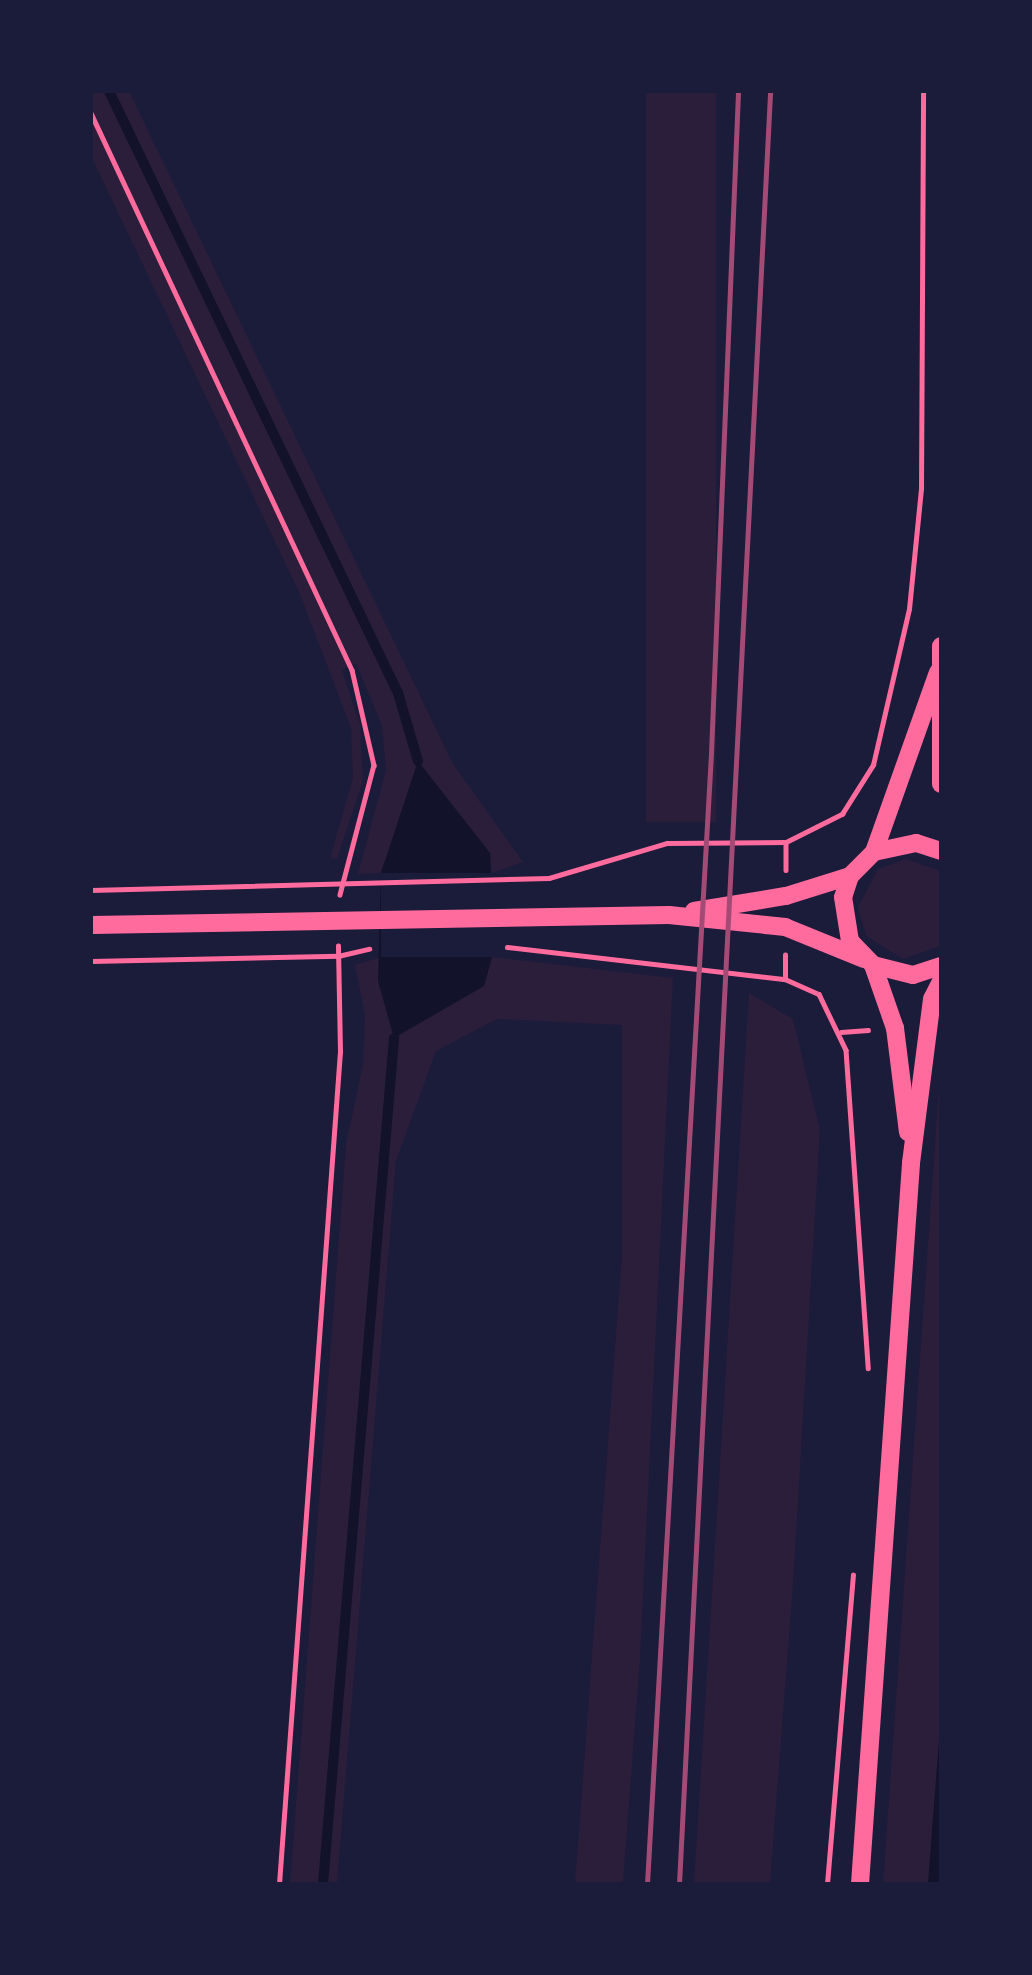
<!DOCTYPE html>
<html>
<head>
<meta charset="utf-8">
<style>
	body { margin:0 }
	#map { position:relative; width:1032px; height:1975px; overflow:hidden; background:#1b1b3a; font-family:"Sofia Sans Condensed",sans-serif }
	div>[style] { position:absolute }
	.green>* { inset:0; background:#2a1e3b; transform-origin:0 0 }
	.water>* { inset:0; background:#12122b }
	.pier>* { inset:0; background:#1b1b3a; transform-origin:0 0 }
	.stream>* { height:10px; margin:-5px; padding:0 5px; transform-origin:5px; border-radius:5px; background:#12122b }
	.path>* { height:4.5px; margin:-2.25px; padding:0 2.25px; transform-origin:2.25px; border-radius:2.25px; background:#ff6b9d }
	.primary>* { height:18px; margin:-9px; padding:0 9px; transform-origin:9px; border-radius:9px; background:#ff6b9d }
	.rail>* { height:5px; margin:-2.5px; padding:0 2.5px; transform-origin:2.5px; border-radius:2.5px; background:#a44b75 }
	span { translate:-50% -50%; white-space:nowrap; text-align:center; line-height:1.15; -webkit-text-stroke:5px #1b1b3a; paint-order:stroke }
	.frame { position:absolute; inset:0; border:93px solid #1b1b3a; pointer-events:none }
</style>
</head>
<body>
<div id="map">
	<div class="green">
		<div style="clip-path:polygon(91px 91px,129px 91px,453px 764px,523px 862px,492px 873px,490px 853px,384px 862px,381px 873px,358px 874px,386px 770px,382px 726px,356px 663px,342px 670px,360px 724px,363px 781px,337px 859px,330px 858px,353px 778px,351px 728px,299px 592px,91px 156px)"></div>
		<div style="left:646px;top:91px;width:70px;height:731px"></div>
		<div style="clip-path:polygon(906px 859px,941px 871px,941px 946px,903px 959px,866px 936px,858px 907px,878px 869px)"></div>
		<div style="clip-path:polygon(381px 957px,378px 981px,484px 986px,492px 957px,673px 978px,640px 1659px,623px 1884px,575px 1884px,622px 1254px,622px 1025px,497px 1019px,436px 1051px,396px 1161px,337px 1884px,290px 1884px,346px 1144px,363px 1064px,365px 1015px,355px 965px)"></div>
		<div style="clip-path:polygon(749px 993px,793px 1019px,820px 1130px,793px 1586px,770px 1884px,694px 1884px)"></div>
		<div style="clip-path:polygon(941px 1073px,941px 1884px,883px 1884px,940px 1074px)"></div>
	</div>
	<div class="water">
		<div style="clip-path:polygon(418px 761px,490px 853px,492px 957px,484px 986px,394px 1038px,378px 981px,381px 873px)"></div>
		<div style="clip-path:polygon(941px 1714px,941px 1884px,928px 1884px)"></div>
	</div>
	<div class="pier">
		<div style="left:381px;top:873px;width:111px;height:84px"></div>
	</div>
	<div class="stream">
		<div style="left:109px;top:91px;width:668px;rotate:64.36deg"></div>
		<div style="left:398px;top:693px;width:71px;rotate:73.6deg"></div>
		<div style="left:323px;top:1884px;width:849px;rotate:-85.2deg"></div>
	</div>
	<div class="path">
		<div style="left:91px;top:113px;width:615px;rotate:64.89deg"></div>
		<div style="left:352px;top:670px;width:98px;rotate:77deg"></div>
		<div style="left:374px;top:765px;width:134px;rotate:104.7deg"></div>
		<div style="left:786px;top:842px;width:28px;rotate:90deg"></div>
		<div style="left:91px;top:890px;width:458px;rotate:-1.5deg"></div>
		<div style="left:549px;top:878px;width:123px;rotate:-16.5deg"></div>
		<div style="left:667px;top:843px;width:119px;rotate:-0.5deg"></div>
		<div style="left:786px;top:842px;width:63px;rotate:-26.6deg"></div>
		<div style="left:842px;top:814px;width:58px;rotate:-57.7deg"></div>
		<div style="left:873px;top:765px;width:160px;rotate:-77deg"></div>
		<div style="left:909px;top:609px;width:121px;rotate:-84.3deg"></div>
		<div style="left:921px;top:489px;width:398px;rotate:-89.7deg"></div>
		<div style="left:507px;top:947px;width:280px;rotate:6.6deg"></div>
		<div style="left:785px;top:979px;width:37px;rotate:24deg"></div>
		<div style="left:819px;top:994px;width:62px;rotate:64.3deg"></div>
		<div style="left:846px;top:1050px;width:319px;rotate:86deg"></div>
		<div style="left:91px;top:961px;width:247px;rotate:-1.2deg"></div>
		<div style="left:338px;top:956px;width:32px;rotate:-13deg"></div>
		<div style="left:785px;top:979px;width:24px;rotate:-90deg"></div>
		<div style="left:841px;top:1032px;width:27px;rotate:-4deg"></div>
		<div style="left:279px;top:1884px;width:834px;rotate:-85.81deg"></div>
		<div style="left:340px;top:1052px;width:106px;rotate:-91.1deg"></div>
		<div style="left:827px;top:1884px;width:310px;rotate:-85.2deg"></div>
	</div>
	<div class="primary">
		<div style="left:941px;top:646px;width:138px;rotate:90deg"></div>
		<div style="left:941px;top:851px;width:26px;rotate:-162deg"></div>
		<div style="left:916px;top:843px;width:43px;rotate:167.9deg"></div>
		<div style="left:874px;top:852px;width:34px;rotate:135deg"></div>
		<div style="left:850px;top:876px;width:22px;rotate:108deg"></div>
		<div style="left:843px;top:897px;width:45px;rotate:81deg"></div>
		<div style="left:850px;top:941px;width:33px;rotate:46deg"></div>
		<div style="left:873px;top:965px;width:41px;rotate:14deg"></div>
		<div style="left:913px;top:975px;width:29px;rotate:-18deg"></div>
		<div style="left:874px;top:852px;width:191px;rotate:-70.4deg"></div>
		<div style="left:694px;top:911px;width:93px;rotate:-9.3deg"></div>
		<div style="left:786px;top:896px;width:67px;rotate:-17.4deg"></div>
		<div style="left:91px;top:925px;width:578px;rotate:-0.99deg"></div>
		<div style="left:669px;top:915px;width:117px;rotate:5.9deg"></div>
		<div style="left:785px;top:927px;width:85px;rotate:22.1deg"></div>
		<div style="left:873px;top:965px;width:67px;rotate:70.8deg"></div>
		<div style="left:895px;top:1028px;width:105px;rotate:82.9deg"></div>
		<div style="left:860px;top:1884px;width:723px;rotate:-85.95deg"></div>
		<div style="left:911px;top:1163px;width:165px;rotate:-82.7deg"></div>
		<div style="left:932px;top:999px;width:20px;rotate:-63deg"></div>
	</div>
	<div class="rail">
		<div style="left:647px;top:1884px;width:1133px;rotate:-86.76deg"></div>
		<div style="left:711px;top:753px;width:663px;rotate:-87.66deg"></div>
		<div style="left:679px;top:1884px;width:1795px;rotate:-87.09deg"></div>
	</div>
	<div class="frame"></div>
</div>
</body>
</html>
